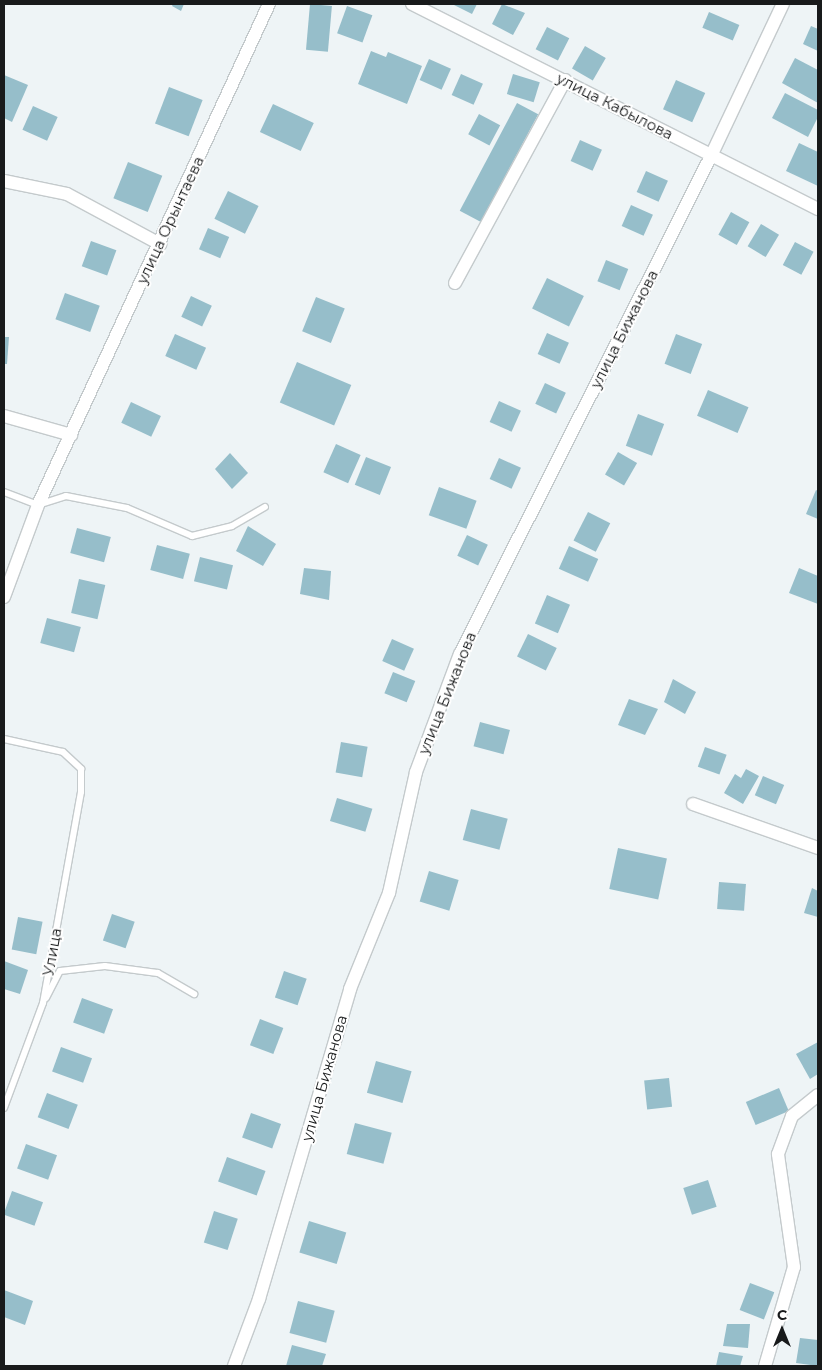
<!DOCTYPE html>
<html>
<head>
<meta charset="utf-8">
<style>
	body { margin:0 }
	#map { position:relative; width:822px; height:1370px; overflow:hidden; background:#eef4f6; font-family:Montserrat,sans-serif }
	div>[style] { position:absolute }
	.building>* { inset:0; background:#96beca; transform-origin:0 0 }
	.roads { filter:drop-shadow(1px 0 #c4cacc) drop-shadow(-1px 0 #c4cacc) drop-shadow(0 1px #c4cacc) drop-shadow(0 -1px #c4cacc) }
	.lane>* { height:6px; margin:-3px; padding:0 3px; transform-origin:3px; border-radius:3px; background:#fff }
	.street>* { height:12px; margin:-6px; padding:0 6px; transform-origin:6px; border-radius:6px; background:#fff }
	span { translate:-50% -50%; white-space:nowrap; text-align:center; line-height:1.15; -webkit-text-stroke:4px #fff; paint-order:stroke }
	.street-label { font-size:15px; color:#181a1b }
	.frame { position:absolute; inset:0; border:5px solid #181a1b; pointer-events:none }
	.north { position:absolute; left:757px; top:1305px; width:50px; height:50px; -webkit-text-stroke:4px #fff; paint-order:stroke; rotate:0deg; font-size:14px; font-weight:700; line-height:20px; text-align:center; color:#181a1b }
	.north::after { content:''; display:block; margin:auto; width:18px; height:22px; background:#181a1b; clip-path:polygon(50% 0,100% 100%,50% 72%,0 100%) }
</style>
</head>
<body>
<div id="map">
	<div class="building">
		<div style="clip-path:polygon(173px 4px,184px 4px,181px 11px,172px 6px)"></div>
		<div style="left:310px;top:4px;width:22px;height:46px;rotate:5deg"></div>
		<div style="clip-path:polygon(452px 4px,477px 4px,472px 14px)"></div>
		<div style="clip-path:polygon(502px 4px,525px 13px,513px 35px,492px 24px)"></div>
		<div style="left:347px;top:6px;width:27px;height:29px;rotate:20deg"></div>
		<div style="left:709px;top:12px;width:33px;height:17px;rotate:23deg"></div>
		<div style="clip-path:polygon(811px 26px,818px 29px,818px 51px,803px 44px)"></div>
		<div style="left:547px;top:27px;width:25px;height:25px;rotate:27deg"></div>
		<div style="left:585px;top:46px;width:24px;height:26px;rotate:30deg"></div>
		<div style="clip-path:polygon(371px 51px,386px 57px,388px 52px,422px 66px,407px 104px,358px 84px)"></div>
		<div style="clip-path:polygon(795px 58px,818px 70px,818px 103px,782px 83px)"></div>
		<div style="left:429px;top:59px;width:24px;height:23px;rotate:24deg"></div>
		<div style="left:461px;top:74px;width:24px;height:23px;rotate:24deg"></div>
		<div style="left:513px;top:74px;width:28px;height:21px;rotate:17deg"></div>
		<div style="clip-path:polygon(4px 75px,28px 85px,12px 122px,4px 118px)"></div>
		<div style="left:676px;top:80px;width:32px;height:32px;rotate:24deg"></div>
		<div style="left:169px;top:87px;width:36px;height:39px;rotate:21deg"></div>
		<div style="clip-path:polygon(785px 93px,818px 110px,818px 117px,808px 137px,772px 118px)"></div>
		<div style="left:517px;top:103px;width:24px;height:122px;rotate:28deg"></div>
		<div style="left:273px;top:104px;width:45px;height:31px;rotate:25deg"></div>
		<div style="left:33px;top:106px;width:27px;height:26px;rotate:24deg"></div>
		<div style="left:479px;top:114px;width:24px;height:23px;rotate:28deg"></div>
		<div style="left:580px;top:140px;width:24px;height:23px;rotate:24deg"></div>
		<div style="clip-path:polygon(799px 143px,818px 152px,818px 186px,786px 171px)"></div>
		<div style="left:128px;top:162px;width:37px;height:39px;rotate:22deg"></div>
		<div style="left:646px;top:171px;width:24px;height:23px;rotate:24deg"></div>
		<div style="left:228px;top:191px;width:34px;height:31px;rotate:26deg"></div>
		<div style="left:631px;top:205px;width:24px;height:23px;rotate:24deg"></div>
		<div style="left:731px;top:212px;width:21px;height:26px;rotate:29deg"></div>
		<div style="left:761px;top:224px;width:21px;height:26px;rotate:31deg"></div>
		<div style="left:208px;top:228px;width:23px;height:23px;rotate:23deg"></div>
		<div style="left:91px;top:241px;width:27px;height:27px;rotate:20deg"></div>
		<div style="left:795px;top:242px;width:21px;height:26px;rotate:28deg"></div>
		<div style="left:606px;top:260px;width:24px;height:23px;rotate:22deg"></div>
		<div style="left:547px;top:278px;width:41px;height:34px;rotate:26deg"></div>
		<div style="left:65px;top:293px;width:37px;height:28px;rotate:20deg"></div>
		<div style="left:191px;top:296px;width:23px;height:23px;rotate:25deg"></div>
		<div style="left:316px;top:297px;width:31px;height:37px;rotate:22deg"></div>
		<div style="left:547px;top:333px;width:24px;height:23px;rotate:24deg"></div>
		<div style="left:175px;top:334px;width:34px;height:24px;rotate:24deg"></div>
		<div style="left:676px;top:334px;width:28px;height:32px;rotate:21deg"></div>
		<div style="clip-path:polygon(4px 337px,9px 337px,7px 364px,4px 364px)"></div>
		<div style="left:297px;top:362px;width:59px;height:44px;rotate:23deg"></div>
		<div style="left:545px;top:383px;width:23px;height:23px;rotate:25deg"></div>
		<div style="left:708px;top:390px;width:44px;height:28px;rotate:23deg"></div>
		<div style="left:499px;top:401px;width:24px;height:23px;rotate:24deg"></div>
		<div style="left:131px;top:402px;width:33px;height:23px;rotate:25deg"></div>
		<div style="left:638px;top:414px;width:28px;height:34px;rotate:21deg"></div>
		<div style="left:336px;top:444px;width:27px;height:31px;rotate:24deg"></div>
		<div style="left:618px;top:452px;width:22px;height:26px;rotate:30deg"></div>
		<div style="clip-path:polygon(230px 453px,248px 473px,232px 489px,215px 469px)"></div>
		<div style="left:366px;top:457px;width:27px;height:30px;rotate:22deg"></div>
		<div style="left:499px;top:458px;width:24px;height:23px;rotate:24deg"></div>
		<div style="left:439px;top:487px;width:40px;height:30px;rotate:20deg"></div>
		<div style="clip-path:polygon(816px 490px,818px 491px,818px 519px,806px 514px)"></div>
		<div style="left:588px;top:512px;width:25px;height:32px;rotate:27deg"></div>
		<div style="clip-path:polygon(248px 526px,276px 544px,263px 566px,236px 551px)"></div>
		<div style="left:77px;top:528px;width:35px;height:26px;rotate:15deg"></div>
		<div style="left:467px;top:535px;width:23px;height:23px;rotate:25deg"></div>
		<div style="left:157px;top:545px;width:34px;height:26px;rotate:15deg"></div>
		<div style="left:569px;top:546px;width:32px;height:25px;rotate:24deg"></div>
		<div style="left:200px;top:557px;width:34px;height:25px;rotate:14deg"></div>
		<div style="clip-path:polygon(304px 568px,331px 571px,329px 600px,300px 594px)"></div>
		<div style="clip-path:polygon(799px 568px,818px 576px,818px 604px,789px 593px)"></div>
		<div style="left:79px;top:579px;width:27px;height:35px;rotate:13deg"></div>
		<div style="left:547px;top:595px;width:25px;height:31px;rotate:23deg"></div>
		<div style="left:47px;top:618px;width:35px;height:26px;rotate:15deg"></div>
		<div style="left:528px;top:634px;width:32px;height:25px;rotate:26deg"></div>
		<div style="left:392px;top:639px;width:24px;height:24px;rotate:24deg"></div>
		<div style="left:393px;top:672px;width:24px;height:23px;rotate:22deg"></div>
		<div style="clip-path:polygon(673px 679px,696px 692px,685px 714px,664px 702px)"></div>
		<div style="clip-path:polygon(629px 699px,658px 709px,645px 735px,618px 725px)"></div>
		<div style="left:480px;top:722px;width:31px;height:25px;rotate:15deg"></div>
		<div style="left:341px;top:742px;width:27px;height:31px;rotate:10deg"></div>
		<div style="left:705px;top:747px;width:23px;height:21px;rotate:20deg"></div>
		<div style="clip-path:polygon(746px 769px,759px 776px,743px 804px,724px 793px,735px 774px,741px 778px)"></div>
		<div style="left:763px;top:776px;width:23px;height:21px;rotate:23deg"></div>
		<div style="left:337px;top:798px;width:37px;height:24px;rotate:17deg"></div>
		<div style="left:471px;top:809px;width:38px;height:32px;rotate:15deg"></div>
		<div style="left:618px;top:848px;width:50px;height:42px;rotate:12deg"></div>
		<div style="left:429px;top:871px;width:31px;height:32px;rotate:17deg"></div>
		<div style="left:719px;top:882px;width:27px;height:27px;rotate:4deg"></div>
		<div style="clip-path:polygon(812px 888px,818px 891px,818px 917px,804px 913px)"></div>
		<div style="left:112px;top:914px;width:24px;height:28px;rotate:19deg"></div>
		<div style="left:18px;top:917px;width:25px;height:33px;rotate:11deg"></div>
		<div style="clip-path:polygon(4px 961px,28px 970px,20px 994px,4px 989px)"></div>
		<div style="left:284px;top:971px;width:24px;height:28px;rotate:19deg"></div>
		<div style="left:82px;top:998px;width:33px;height:26px;rotate:20deg"></div>
		<div style="left:260px;top:1019px;width:25px;height:28px;rotate:21deg"></div>
		<div style="clip-path:polygon(818px 1042px,818px 1074px,810px 1079px,796px 1054px)"></div>
		<div style="left:61px;top:1047px;width:33px;height:26px;rotate:20deg"></div>
		<div style="left:376px;top:1061px;width:37px;height:33px;rotate:16deg"></div>
		<div style="left:669px;top:1078px;width:29px;height:25px;rotate:84deg"></div>
		<div style="left:779px;top:1088px;width:25px;height:36px;rotate:67deg"></div>
		<div style="left:47px;top:1093px;width:33px;height:26px;rotate:21deg"></div>
		<div style="left:251px;top:1113px;width:32px;height:26px;rotate:20deg"></div>
		<div style="left:355px;top:1123px;width:38px;height:32px;rotate:15deg"></div>
		<div style="left:26px;top:1144px;width:33px;height:26px;rotate:20deg"></div>
		<div style="left:227px;top:1157px;width:41px;height:26px;rotate:20deg"></div>
		<div style="left:708px;top:1180px;width:28px;height:26px;rotate:72deg"></div>
		<div style="left:12px;top:1191px;width:33px;height:25px;rotate:20deg"></div>
		<div style="left:214px;top:1211px;width:25px;height:33px;rotate:18deg"></div>
		<div style="left:309px;top:1221px;width:39px;height:33px;rotate:17deg"></div>
		<div style="left:750px;top:1283px;width:26px;height:29px;rotate:21deg"></div>
		<div style="clip-path:polygon(4px 1290px,33px 1301px,25px 1325px,4px 1317px)"></div>
		<div style="left:298px;top:1301px;width:38px;height:33px;rotate:15deg"></div>
		<div style="clip-path:polygon(727px 1324px,750px 1324px,748px 1348px,723px 1346px)"></div>
		<div style="clip-path:polygon(800px 1338px,818px 1340px,818px 1366px,796px 1363px)"></div>
		<div style="clip-path:polygon(292px 1345px,326px 1354px,322px 1366px,286px 1366px)"></div>
		<div style="clip-path:polygon(719px 1352px,743px 1356px,740px 1366px,716px 1366px)"></div>
	</div>
	<div class="roads">
		<div class="lane">
			<div style="left:4px;top:492px;width:36px;rotate:21deg"></div>
			<div style="left:38px;top:505px;width:29px;rotate:-18deg"></div>
			<div style="left:66px;top:496px;width:62px;rotate:11.1deg"></div>
			<div style="left:127px;top:508px;width:71px;rotate:23.3deg"></div>
			<div style="left:192px;top:536px;width:41px;rotate:-14deg"></div>
			<div style="left:232px;top:526px;width:38px;rotate:-30deg"></div>
			<div style="left:4px;top:739px;width:60px;rotate:12.4deg"></div>
			<div style="left:63px;top:752px;width:25px;rotate:43deg"></div>
			<div style="left:81px;top:769px;width:23px;rotate:90deg"></div>
			<div style="left:81px;top:792px;width:214px;rotate:100.2deg"></div>
			<div style="left:43px;top:1003px;width:112px;rotate:110.4deg"></div>
			<div style="left:46px;top:998px;width:30px;rotate:-63deg"></div>
			<div style="left:60px;top:971px;width:45px;rotate:-6.3deg"></div>
			<div style="left:105px;top:966px;width:53px;rotate:7.5deg"></div>
			<div style="left:158px;top:973px;width:42px;rotate:30.3deg"></div>
		</div>
		<div class="street">
			<div style="left:412px;top:4px;width:455px;rotate:26.8deg"></div>
			<div style="left:4px;top:181px;width:64px;rotate:11.7deg"></div>
			<div style="left:67px;top:194px;width:106px;rotate:28.3deg"></div>
			<div style="left:455px;top:283px;width:231px;rotate:-61.5deg"></div>
			<div style="left:4px;top:416px;width:70px;rotate:15.8deg"></div>
			<div style="left:4px;top:597px;width:98px;rotate:-69.7deg"></div>
			<div style="left:38px;top:505px;width:552px;rotate:-65.25deg"></div>
			<div style="left:693px;top:804px;width:133px;rotate:19.4deg"></div>
			<div style="left:234px;top:1366px;width:72px;rotate:-69.5deg"></div>
			<div style="left:259px;top:1299px;width:323px;rotate:-73.6deg"></div>
			<div style="left:350px;top:989px;width:104px;rotate:-67.9deg"></div>
			<div style="left:389px;top:893px;width:124px;rotate:-77.4deg"></div>
			<div style="left:416px;top:772px;width:126px;rotate:-69.6deg"></div>
			<div style="left:460px;top:654px;width:558px;rotate:-63.25deg"></div>
			<div style="left:711px;top:156px;width:168px;rotate:-64.7deg"></div>
			<div style="left:765px;top:1366px;width:103px;rotate:-73.7deg"></div>
			<div style="left:794px;top:1267px;width:114px;rotate:-98.1deg"></div>
			<div style="left:778px;top:1154px;width:40px;rotate:-69.8deg"></div>
			<div style="left:792px;top:1116px;width:33px;rotate:-39deg"></div>
		</div>
	</div>
	<div class="street-label">
		<span style="left:615px;top:106px;rotate:27deg">улица Кабылова</span>
		<span style="left:170px;top:220px;rotate:-65deg">улица Орынтаева</span>
		<span style="left:624px;top:329px;rotate:-63deg">улица Бижанова</span>
		<span style="left:447px;top:693px;rotate:-68deg">улица Бижанова</span>
		<span style="left:52px;top:952px;rotate:-80deg">Улица</span>
		<span style="left:324px;top:1078px;rotate:-74deg">улица Бижанова</span>
	</div>
	<div class="frame"></div>
	<div class="north">С</div>
</div>
</body>
</html>
